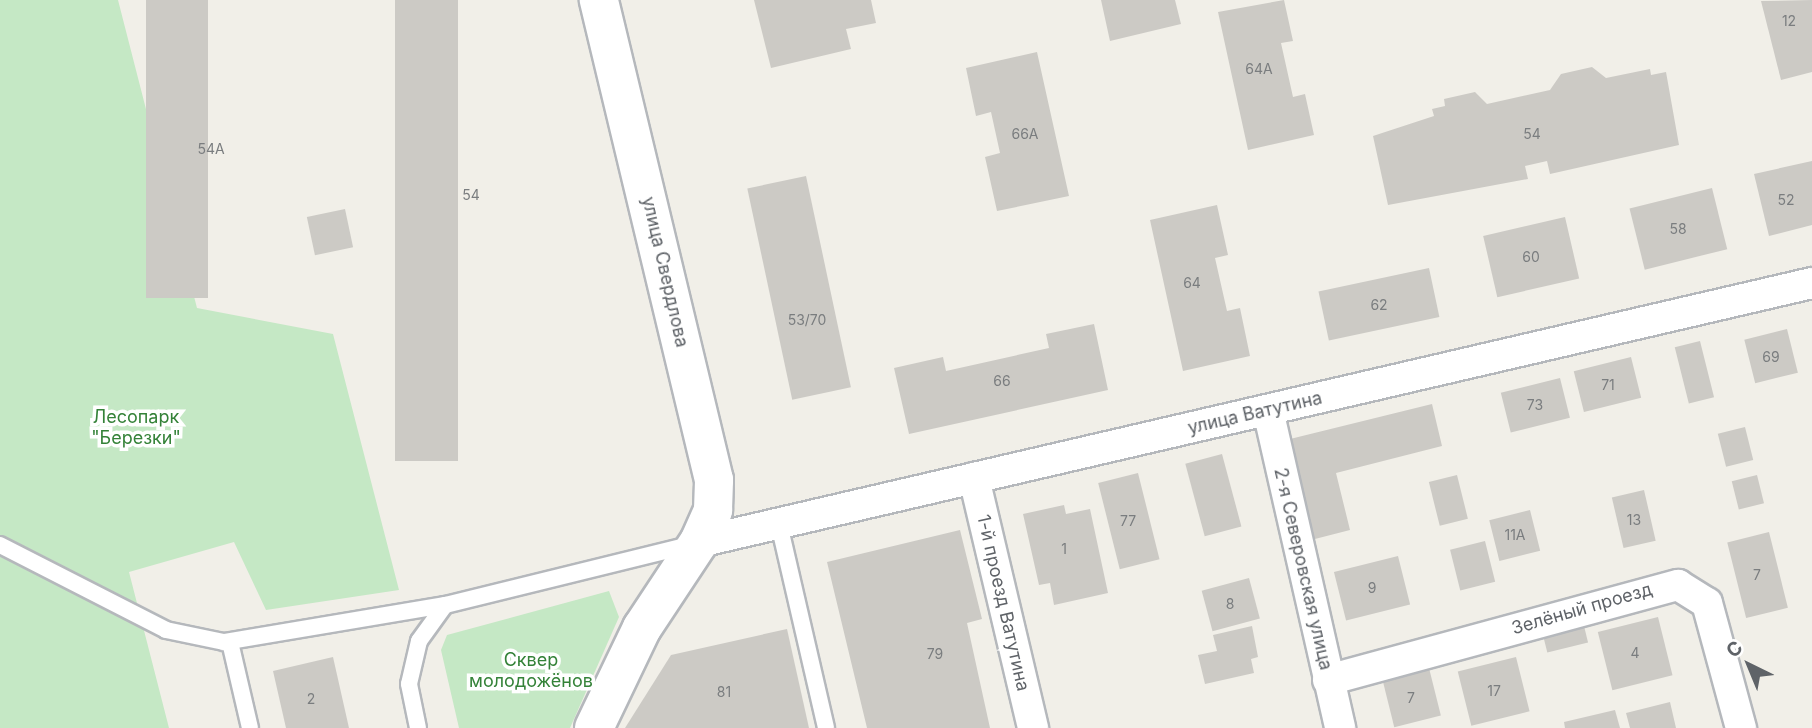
<!DOCTYPE html>
<html>
<head>
<meta charset="utf-8">
<style>
	body { margin:0 }
	#map { position:relative; width:1812px; height:728px; overflow:hidden; background:#f1efe8; font-family:Inter,sans-serif }
	div>[style] { position:absolute }
	.green>* { inset:0; background:#c5e8c5 }
	.building>* { inset:0; background:#cccac5; transform-origin:0 0 }
	.roads { filter:drop-shadow(2px 0 #b5b8bc) drop-shadow(-2px 0 #b5b8bc) drop-shadow(0 2px #b5b8bc) drop-shadow(0 -2px #b5b8bc) }
	.service>* { height:16px; margin:-8px; padding:0 8px; transform-origin:8px; border-radius:8px; background:#fff }
	.minor>* { height:30px; margin:-15px; padding:0 15px; transform-origin:15px; border-radius:15px; background:#fff }
	.tertiary>* { height:38px; margin:-19px; padding:0 19px; transform-origin:19px; border-radius:19px; background:#fff }
	span { translate:-50% -50%; white-space:nowrap; text-align:center; line-height:1.15; -webkit-text-stroke:7px #fff; paint-order:stroke }
	.number-label { font-size:14px; color:#7a7d7f }
	.number-label span { -webkit-text-stroke-width:0 }
	.street-label { font-size:18px; color:#5f6368 }
	.park-label { font-size:18px; color:#348238 }
	.north { position:absolute; left:1714px; top:630px; width:70px; height:70px; -webkit-text-stroke:5px #fff; paint-order:stroke; rotate:317deg; font-size:19px; font-weight:700; line-height:28px; text-align:center; color:#5f6368 }
	.north::after { content:''; display:block; margin:auto; width:24px; height:32px; background:#5f6368; clip-path:polygon(50% 0,100% 100%,50% 72%,0 100%) }
</style>
</head>
<body>
<div id="map">
	<div class="green">
		<div style="clip-path:polygon(0 0,118px 0,197px 308px,333px 334px,399px 590px,266px 610px,234px 542px,129px 572px,169px 728px,0 728px)"></div>
		<div style="clip-path:polygon(609px 591px,619px 617px,570px 728px,459px 728px,441px 650px,447px 635px)"></div>
	</div>
	<div class="building">
		<div style="left:146px;top:0;width:62px;height:298px"></div>
		<div style="left:395px;top:0;width:63px;height:461px"></div>
		<div style="clip-path:polygon(754px 0,871px 0,876px 23px,846px 29px,851px 49px,771px 68px)"></div>
		<div style="clip-path:polygon(1101px 0,1175px 0,1181px 24px,1110px 41px)"></div>
		<div style="clip-path:polygon(1284px 0,1293px 41px,1281px 43px,1293px 97px,1305px 94px,1314px 135px,1248px 150px,1218px 12px)"></div>
		<div style="clip-path:polygon(1812px 0,1812px 72px,1781px 80px,1761px 1px)"></div>
		<div style="clip-path:polygon(1037px 52px,1069px 196px,997px 211px,985px 157px,1000px 153px,991px 112px,976px 116px,966px 68px)"></div>
		<div style="clip-path:polygon(1592px 67px,1606px 78px,1650px 69px,1651px 75px,1666px 72px,1679px 145px,1550px 174px,1547px 161px,1525px 166px,1528px 179px,1388px 205px,1373px 136px,1434px 116px,1432px 109px,1445px 106px,1444px 99px,1475px 92px,1487px 104px,1550px 90px,1561px 74px)"></div>
		<div style="clip-path:polygon(1812px 161px,1812px 225px,1769px 236px,1754px 174px)"></div>
		<div style="left:806px;top:176px;width:216px;height:60px;rotate:78deg"></div>
		<div style="left:1712px;top:188px;width:63px;height:85px;rotate:76deg"></div>
		<div style="clip-path:polygon(1217px 205px,1228px 255px,1215px 258px,1227px 311px,1240px 308px,1250px 356px,1183px 371px,1150px 220px)"></div>
		<div style="left:345px;top:209px;width:39px;height:39px;rotate:78deg"></div>
		<div style="left:1565px;top:217px;width:63px;height:84px;rotate:77deg"></div>
		<div style="left:1429px;top:268px;width:50px;height:113px;rotate:78deg"></div>
		<div style="clip-path:polygon(1094px 324px,1108px 390px,909px 434px,894px 368px,943px 357px,946px 371px,1049px 348px,1046px 334px)"></div>
		<div style="left:1787px;top:329px;width:45px;height:44px;rotate:76deg"></div>
		<div style="left:1700px;top:341px;width:58px;height:26px;rotate:76deg"></div>
		<div style="left:1631px;top:357px;width:42px;height:59px;rotate:76deg"></div>
		<div style="left:1560px;top:378px;width:41px;height:61px;rotate:76deg"></div>
		<div style="clip-path:polygon(1432px 404px,1442px 446px,1336px 473px,1350px 530px,1311px 540px,1286px 440px)"></div>
		<div style="left:1745px;top:427px;width:34px;height:28px;rotate:76deg"></div>
		<div style="left:1222px;top:454px;width:75px;height:38px;rotate:75deg"></div>
		<div style="left:1138px;top:473px;width:89px;height:41px;rotate:76deg"></div>
		<div style="left:1457px;top:475px;width:45px;height:29px;rotate:76deg"></div>
		<div style="left:1757px;top:475px;width:29px;height:26px;rotate:76deg"></div>
		<div style="left:1644px;top:490px;width:52px;height:33px;rotate:77deg"></div>
		<div style="clip-path:polygon(1064px 505px,1066px 514px,1090px 509px,1108px 593px,1054px 605px,1050px 583px,1039px 585px,1023px 514px)"></div>
		<div style="left:1530px;top:510px;width:42px;height:42px;rotate:76deg"></div>
		<div style="clip-path:polygon(960px 530px,982px 619px,967px 623px,990px 728px,867px 728px,827px 562px)"></div>
		<div style="left:1769px;top:532px;width:78px;height:43px;rotate:76deg"></div>
		<div style="left:1485px;top:541px;width:42px;height:36px;rotate:76deg"></div>
		<div style="left:1398px;top:556px;width:50px;height:66px;rotate:76deg"></div>
		<div style="left:1249px;top:578px;width:42px;height:49px;rotate:75deg"></div>
		<div style="left:1658px;top:617px;width:60px;height:62px;rotate:76deg"></div>
		<div style="left:1583px;top:622px;width:21px;height:42px;rotate:76deg"></div>
		<div style="clip-path:polygon(1252px 626px,1258px 657px,1251px 659px,1254px 673px,1205px 684px,1198px 655px,1217px 651px,1213px 635px)"></div>
		<div style="clip-path:polygon(787px 629px,809px 728px,625px 728px,671px 655px)"></div>
		<div style="clip-path:polygon(333px 657px,349px 728px,286px 728px,273px 671px)"></div>
		<div style="left:1516px;top:657px;width:56px;height:60px;rotate:76deg"></div>
		<div style="left:1429px;top:668px;width:49px;height:48px;rotate:76deg"></div>
		<div style="clip-path:polygon(1670px 702px,1676px 728px,1630px 728px,1626px 713px)"></div>
		<div style="clip-path:polygon(1615px 710px,1620px 728px,1565px 728px,1564px 722px)"></div>
	</div>
	<div class="roads">
		<div class="service">
			<div style="left:779px;top:524px;width:209px;rotate:77deg"></div>
			<div style="left:0;top:545px;width:186px;rotate:27.1deg"></div>
			<div style="left:166px;top:630px;width:59px;rotate:11.7deg"></div>
			<div style="left:224px;top:642px;width:224px;rotate:-9.5deg"></div>
			<div style="left:445px;top:605px;width:252px;rotate:-13.8deg"></div>
			<div style="left:230px;top:642px;width:88px;rotate:76.9deg"></div>
			<div style="left:418px;top:728px;width:45px;rotate:-101.6deg"></div>
			<div style="left:409px;top:684px;width:44px;rotate:-76.9deg"></div>
			<div style="left:419px;top:641px;width:44px;rotate:-54.2deg"></div>
		</div>
		<div class="minor">
			<div style="left:1268px;top:410px;width:326px;rotate:77.2deg"></div>
			<div style="left:974px;top:478px;width:257px;rotate:76.7deg"></div>
			<div style="left:699px;top:542px;width:1143px;rotate:-13.1deg"></div>
			<div style="left:1328px;top:680px;width:363px;rotate:-15.2deg"></div>
			<div style="left:1678px;top:585px;width:34px;rotate:32deg"></div>
			<div style="left:1707px;top:603px;width:130px;rotate:74.8deg"></div>
		</div>
		<div class="tertiary">
			<div style="left:594px;top:728px;width:111px;rotate:-64.4deg"></div>
			<div style="left:642px;top:628px;width:103px;rotate:-56.5deg"></div>
			<div style="left:699px;top:542px;width:35px;rotate:-66deg"></div>
			<div style="left:713px;top:510px;width:30px;rotate:-88deg"></div>
			<div style="left:714px;top:480px;width:494px;rotate:-103.5deg"></div>
		</div>
	</div>
	<div class="number-label">
		<span style="left:1789px;top:21px">12</span>
		<span style="left:1259px;top:69px">64А</span>
		<span style="left:1025px;top:134px">66А</span>
		<span style="left:1532px;top:134px">54</span>
		<span style="left:211px;top:149px">54А</span>
		<span style="left:471px;top:195px">54</span>
		<span style="left:1786px;top:200px">52</span>
		<span style="left:1678px;top:229px">58</span>
		<span style="left:1531px;top:257px">60</span>
		<span style="left:1192px;top:283px">64</span>
		<span style="left:1379px;top:305px">62</span>
		<span style="left:807px;top:320px">53/70</span>
		<span style="left:1771px;top:357px">69</span>
		<span style="left:1002px;top:381px">66</span>
		<span style="left:1608px;top:385px">71</span>
		<span style="left:1535px;top:405px">73</span>
		<span style="left:1634px;top:520px">13</span>
		<span style="left:1128px;top:521px">77</span>
		<span style="left:1515px;top:535px">11А</span>
		<span style="left:1064px;top:549px">1</span>
		<span style="left:1757px;top:575px">7</span>
		<span style="left:1372px;top:588px">9</span>
		<span style="left:1230px;top:604px">8</span>
		<span style="left:1635px;top:653px">4</span>
		<span style="left:935px;top:654px">79</span>
		<span style="left:1494px;top:691px">17</span>
		<span style="left:724px;top:692px">81</span>
		<span style="left:1411px;top:698px">7</span>
		<span style="left:311px;top:699px">2</span>
	</div>
	<div class="street-label">
		<span style="left:665px;top:272px;rotate:77deg">улица Свердлова</span>
		<span style="left:1255px;top:413px;rotate:-13deg">улица Ватутина</span>
		<span style="left:1303px;top:569px;rotate:77deg">2-я Северовская улица</span>
		<span style="left:1003px;top:603px;rotate:77deg">1-й проезд Ватутина</span>
		<span style="left:1582px;top:609px;rotate:-16deg">Зелёный проезд</span>
	</div>
	<div class="park-label">
		<span style="left:136px;top:428px">Лесопарк<br>"Березки"</span>
		<span style="left:531px;top:671px">Сквер<br>молодожёнов</span>
	</div>
	<div class="north">С</div>
</div>
</body>
</html>
